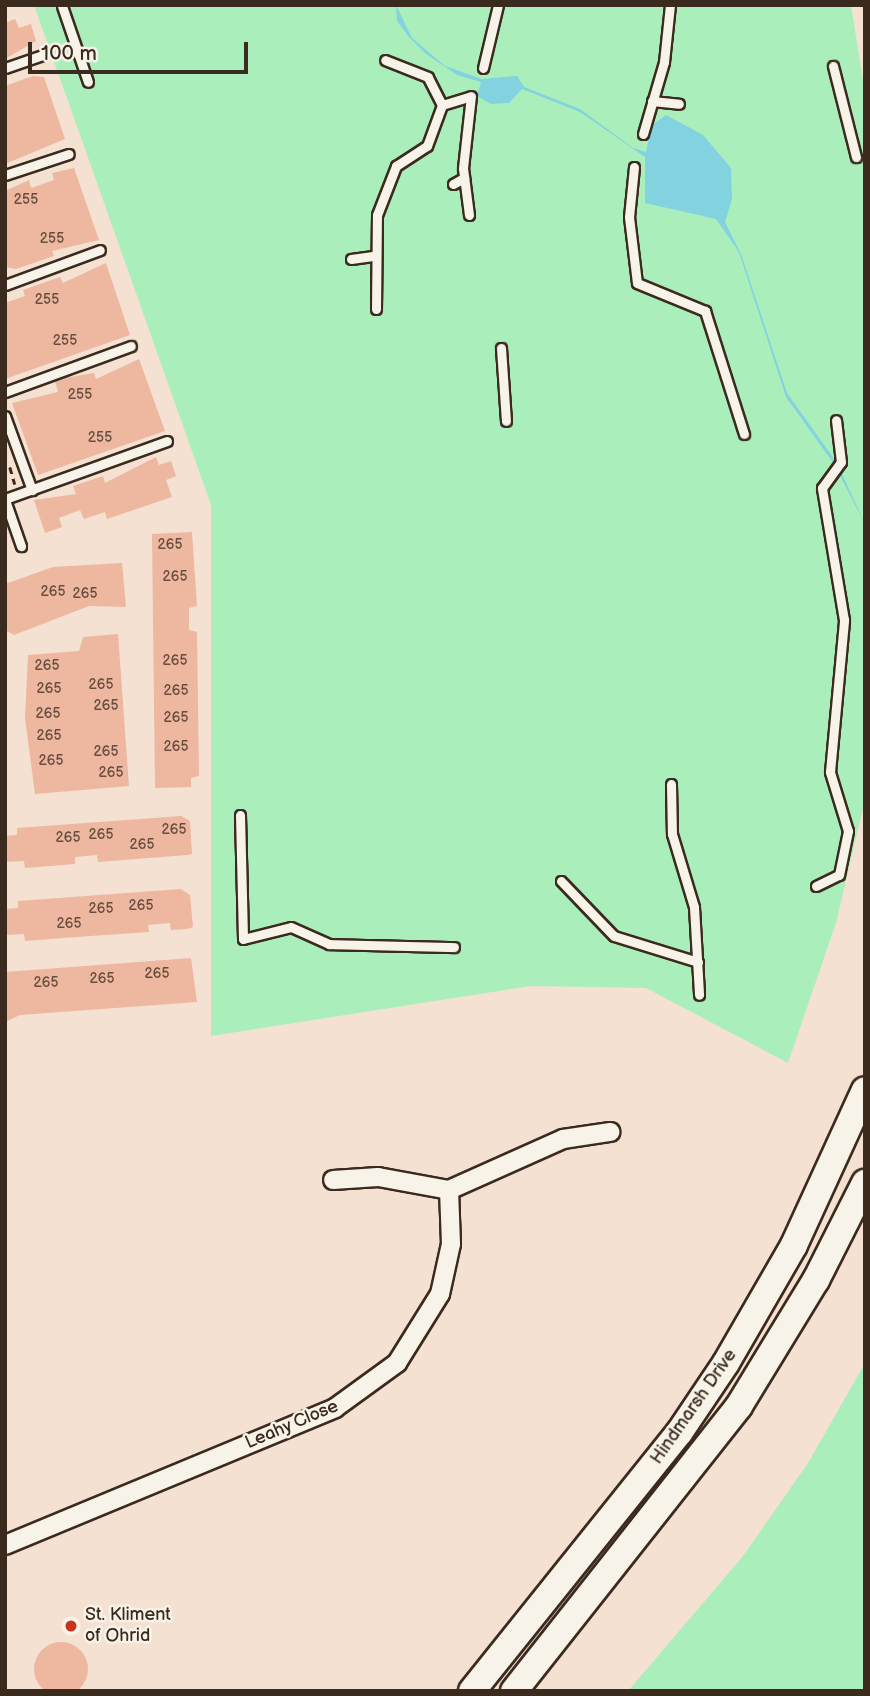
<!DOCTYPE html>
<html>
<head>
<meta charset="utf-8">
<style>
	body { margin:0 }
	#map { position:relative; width:870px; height:1696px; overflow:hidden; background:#f4e1d2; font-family:"Balsamiq Sans",sans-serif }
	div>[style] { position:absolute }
	.green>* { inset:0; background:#aaefbb }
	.water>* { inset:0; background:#82d2df }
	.stream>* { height:4.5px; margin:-2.25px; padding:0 2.25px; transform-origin:2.25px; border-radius:2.25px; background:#82d2df }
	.building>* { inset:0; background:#edb7a0 }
	.round { border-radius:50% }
	.path>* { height:2.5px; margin-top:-1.25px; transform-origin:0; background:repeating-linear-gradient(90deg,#3b2a1e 0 7px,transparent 0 12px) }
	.roads { filter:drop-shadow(2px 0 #3b2a1e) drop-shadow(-2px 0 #3b2a1e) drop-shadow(0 2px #3b2a1e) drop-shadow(0 -2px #3b2a1e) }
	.service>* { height:9px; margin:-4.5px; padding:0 4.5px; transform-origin:4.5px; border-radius:4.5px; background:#f7f3e8 }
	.minor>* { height:18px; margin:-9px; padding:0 9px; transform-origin:9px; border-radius:9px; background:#f7f3e8 }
	.primary>* { height:26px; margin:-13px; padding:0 13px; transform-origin:13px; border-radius:13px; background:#f7f3e8 }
	.dots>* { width:19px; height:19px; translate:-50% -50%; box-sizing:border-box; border:4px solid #f7f3e8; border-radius:50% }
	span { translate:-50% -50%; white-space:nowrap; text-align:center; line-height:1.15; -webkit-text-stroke:5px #f7f3e8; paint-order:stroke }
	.number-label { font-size:14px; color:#684d3e }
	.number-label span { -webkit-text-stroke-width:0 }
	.street-label { font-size:18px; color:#3b2a1e }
	.poi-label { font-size:18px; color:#3b2a1e }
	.left { translate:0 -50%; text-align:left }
	.frame { position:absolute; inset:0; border:7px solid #3b2a1e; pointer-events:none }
	.scale { position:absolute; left:28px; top:42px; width:220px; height:32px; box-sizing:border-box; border:4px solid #3b2a1e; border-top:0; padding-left:9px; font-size:21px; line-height:24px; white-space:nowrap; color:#3b2a1e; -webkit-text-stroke:5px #f7f3e8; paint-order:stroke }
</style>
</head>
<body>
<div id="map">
	<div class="green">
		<div style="clip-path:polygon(34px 5px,851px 5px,865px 93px,865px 800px,836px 923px,788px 1063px,646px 988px,531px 986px,211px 1036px,211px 505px)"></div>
		<div style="clip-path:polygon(865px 1363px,865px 1691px,628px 1691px,743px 1556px,808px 1463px)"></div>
	</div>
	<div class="water">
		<div style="clip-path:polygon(396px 5px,412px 38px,445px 66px,482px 79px,517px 76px,524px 87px,580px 109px,633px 148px,646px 152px,652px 125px,666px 115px,703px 135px,731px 168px,732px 199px,725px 222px,741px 254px,787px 393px,837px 463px,865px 524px,834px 464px,786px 397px,739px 252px,716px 219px,645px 203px,645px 157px,580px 112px,522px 89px,509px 103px,491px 104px,477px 96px,481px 82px,457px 75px,425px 53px,409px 37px,397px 21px)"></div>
	</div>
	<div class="stream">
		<div style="left:863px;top:1691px;width:3px;rotate:-45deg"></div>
	</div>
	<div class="building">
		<div style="clip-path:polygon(15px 19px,19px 28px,31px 24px,36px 41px,5px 59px,5px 23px)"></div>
		<div style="clip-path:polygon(33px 76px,44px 77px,65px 139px,5px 164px,5px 86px)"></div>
		<div style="clip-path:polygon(74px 168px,99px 240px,52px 251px,54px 256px,16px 269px,5px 267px,5px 191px,29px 180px,31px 188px,54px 180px,52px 173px)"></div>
		<div style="clip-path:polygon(106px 263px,130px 335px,5px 379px,5px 303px,25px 296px,23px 290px,60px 277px,63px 283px)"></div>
		<div style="clip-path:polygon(139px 359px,165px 431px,38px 475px,12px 403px,58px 392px,55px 381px,64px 378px,94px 373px,96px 379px)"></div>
		<div style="clip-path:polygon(156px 457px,159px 465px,171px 461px,176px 476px,166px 480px,172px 497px,107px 519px,105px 512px,84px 519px,80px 510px,59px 518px,62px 527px,45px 533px,34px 500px,76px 494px,73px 486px,103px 476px,105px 483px)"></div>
		<div style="clip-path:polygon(192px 532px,197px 606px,189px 608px,189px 630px,197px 632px,199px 776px,191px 778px,191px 787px,155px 788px,152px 534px)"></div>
		<div style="clip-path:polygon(122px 563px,126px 607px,89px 606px,14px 635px,5px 630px,5px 584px,53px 567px)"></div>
		<div style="clip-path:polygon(118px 634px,129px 786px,35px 794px,25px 718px,28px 655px,79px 651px,83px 637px)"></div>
		<div style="clip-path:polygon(181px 816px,190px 821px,192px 854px,187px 855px,98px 862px,97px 855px,75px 857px,75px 864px,25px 868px,24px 861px,5px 862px,5px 836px,17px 835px,17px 828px)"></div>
		<div style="clip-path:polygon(181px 889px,190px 895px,193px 927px,187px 929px,171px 930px,170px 923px,148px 925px,149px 932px,76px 937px,25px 941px,24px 934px,5px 935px,5px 909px,18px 908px,18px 901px)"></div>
		<div style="clip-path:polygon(191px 958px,197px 1002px,20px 1015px,5px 1022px,5px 972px)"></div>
		<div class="round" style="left:34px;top:1642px;width:54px;height:54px"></div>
	</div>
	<div class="path">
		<div style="left:10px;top:467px;width:18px;rotate:74deg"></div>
	</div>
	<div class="roads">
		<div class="service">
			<div style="left:62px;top:6px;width:80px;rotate:71.1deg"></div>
			<div style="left:833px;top:66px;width:94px;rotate:75.8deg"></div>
			<div style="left:5px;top:68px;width:39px;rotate:-19deg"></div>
			<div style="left:483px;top:68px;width:65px;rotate:-76.6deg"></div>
			<div style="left:652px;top:101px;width:27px;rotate:6deg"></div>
			<div style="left:442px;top:105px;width:30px;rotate:-17deg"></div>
			<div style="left:643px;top:134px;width:75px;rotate:-73.7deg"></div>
			<div style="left:664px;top:62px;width:57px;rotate:-84deg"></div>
			<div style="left:634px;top:167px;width:50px;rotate:95.7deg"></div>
			<div style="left:629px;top:217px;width:66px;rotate:83.1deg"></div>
			<div style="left:637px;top:283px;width:74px;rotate:22.4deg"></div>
			<div style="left:705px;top:311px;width:129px;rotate:72.4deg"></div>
			<div style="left:5px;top:175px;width:67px;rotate:-18.2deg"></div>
			<div style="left:453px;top:184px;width:13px;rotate:-29deg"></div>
			<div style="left:469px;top:215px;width:47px;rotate:-97.3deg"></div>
			<div style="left:463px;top:168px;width:72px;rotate:-83.7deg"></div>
			<div style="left:351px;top:259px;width:22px;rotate:-8deg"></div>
			<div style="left:5px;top:285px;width:101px;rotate:-20.2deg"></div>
			<div style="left:376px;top:309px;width:94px;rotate:-89.4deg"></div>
			<div style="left:377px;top:215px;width:53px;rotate:-68.8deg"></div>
			<div style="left:396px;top:166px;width:37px;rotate:-33deg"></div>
			<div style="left:427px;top:146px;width:44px;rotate:-69.9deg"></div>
			<div style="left:442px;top:105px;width:31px;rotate:-117deg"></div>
			<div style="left:428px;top:77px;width:46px;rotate:-158.4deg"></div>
			<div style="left:501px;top:348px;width:73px;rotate:86.1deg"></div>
			<div style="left:5px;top:392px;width:134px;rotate:-20.1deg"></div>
			<div style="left:5px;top:416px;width:79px;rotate:70deg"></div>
			<div style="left:5px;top:499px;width:172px;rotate:-19.7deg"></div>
			<div style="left:5px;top:500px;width:49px;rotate:70.8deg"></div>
			<div style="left:671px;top:784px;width:50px;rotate:88.9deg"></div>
			<div style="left:672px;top:834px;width:76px;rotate:73.2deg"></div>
			<div style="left:694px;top:907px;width:88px;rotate:86.7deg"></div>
			<div style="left:240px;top:815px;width:124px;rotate:88.6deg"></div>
			<div style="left:243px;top:939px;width:49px;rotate:-14deg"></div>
			<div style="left:291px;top:927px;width:42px;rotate:24.1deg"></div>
			<div style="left:329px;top:944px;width:125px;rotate:1.4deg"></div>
			<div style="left:561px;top:881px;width:76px;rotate:46.1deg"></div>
			<div style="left:614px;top:936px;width:88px;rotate:17.2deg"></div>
			<div style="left:816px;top:886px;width:25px;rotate:-26deg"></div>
			<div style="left:839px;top:875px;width:45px;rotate:-78.4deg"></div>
			<div style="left:848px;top:831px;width:62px;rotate:-107deg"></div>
			<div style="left:830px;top:772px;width:153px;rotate:-84.7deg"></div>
			<div style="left:844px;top:620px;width:134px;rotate:-99.5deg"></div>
			<div style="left:822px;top:488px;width:32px;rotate:-54deg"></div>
			<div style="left:841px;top:462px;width:42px;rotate:-96.8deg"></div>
		</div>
		<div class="minor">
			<div style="left:449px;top:1190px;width:125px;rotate:-24.1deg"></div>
			<div style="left:563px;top:1139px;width:48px;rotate:-8.5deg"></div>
			<div style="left:5px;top:1545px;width:357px;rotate:-22.5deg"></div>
			<div style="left:335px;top:1408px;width:77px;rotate:-36deg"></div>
			<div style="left:397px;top:1363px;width:81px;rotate:-58.1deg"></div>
			<div style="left:440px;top:1294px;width:51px;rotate:-77.6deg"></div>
			<div style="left:451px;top:1244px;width:54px;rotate:-92.1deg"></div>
			<div style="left:449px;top:1190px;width:72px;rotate:-169.6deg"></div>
			<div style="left:378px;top:1177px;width:45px;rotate:176.2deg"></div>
		</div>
		<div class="primary">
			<div style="left:472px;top:1691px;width:331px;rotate:-51.3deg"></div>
			<div style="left:679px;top:1433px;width:84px;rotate:-56.1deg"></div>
			<div style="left:726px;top:1363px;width:136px;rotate:-60deg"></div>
			<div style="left:794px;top:1245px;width:170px;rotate:-65.4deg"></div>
			<div style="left:514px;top:1691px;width:363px;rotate:-51.7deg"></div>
			<div style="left:739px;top:1406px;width:148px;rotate:-58.6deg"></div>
			<div style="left:816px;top:1280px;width:109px;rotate:-63.2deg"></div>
		</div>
	</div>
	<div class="dots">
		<div style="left:71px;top:1626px;background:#c8321e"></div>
	</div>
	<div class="number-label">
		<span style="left:26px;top:200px">255</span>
		<span style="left:52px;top:239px">255</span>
		<span style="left:47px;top:300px">255</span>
		<span style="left:65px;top:341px">255</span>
		<span style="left:80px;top:395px">255</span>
		<span style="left:100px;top:438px">255</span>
		<span style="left:170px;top:545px">265</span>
		<span style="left:175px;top:577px">265</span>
		<span style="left:53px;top:592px">265</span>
		<span style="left:85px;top:594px">265</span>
		<span style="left:175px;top:661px">265</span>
		<span style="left:47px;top:666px">265</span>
		<span style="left:101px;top:685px">265</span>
		<span style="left:49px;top:689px">265</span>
		<span style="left:176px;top:691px">265</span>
		<span style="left:106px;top:706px">265</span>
		<span style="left:48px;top:714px">265</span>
		<span style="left:176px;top:718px">265</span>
		<span style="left:49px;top:736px">265</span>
		<span style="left:176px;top:747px">265</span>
		<span style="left:106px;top:752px">265</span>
		<span style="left:51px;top:761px">265</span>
		<span style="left:111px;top:773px">265</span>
		<span style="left:174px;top:830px">265</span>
		<span style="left:101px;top:835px">265</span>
		<span style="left:68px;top:838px">265</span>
		<span style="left:142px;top:845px">265</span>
		<span style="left:141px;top:906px">265</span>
		<span style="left:101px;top:909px">265</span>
		<span style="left:69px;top:924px">265</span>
		<span style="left:157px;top:974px">265</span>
		<span style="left:102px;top:979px">265</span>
		<span style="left:46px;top:983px">265</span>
	</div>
	<div class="street-label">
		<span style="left:694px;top:1407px;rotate:-55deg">Hindmarsh Drive</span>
		<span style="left:292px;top:1425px;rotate:-23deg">Leahy Close</span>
	</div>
	<div class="poi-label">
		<span class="left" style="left:85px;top:1626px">St. Kliment<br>of Ohrid</span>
	</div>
	<div class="frame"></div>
	<div class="scale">100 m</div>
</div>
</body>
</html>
